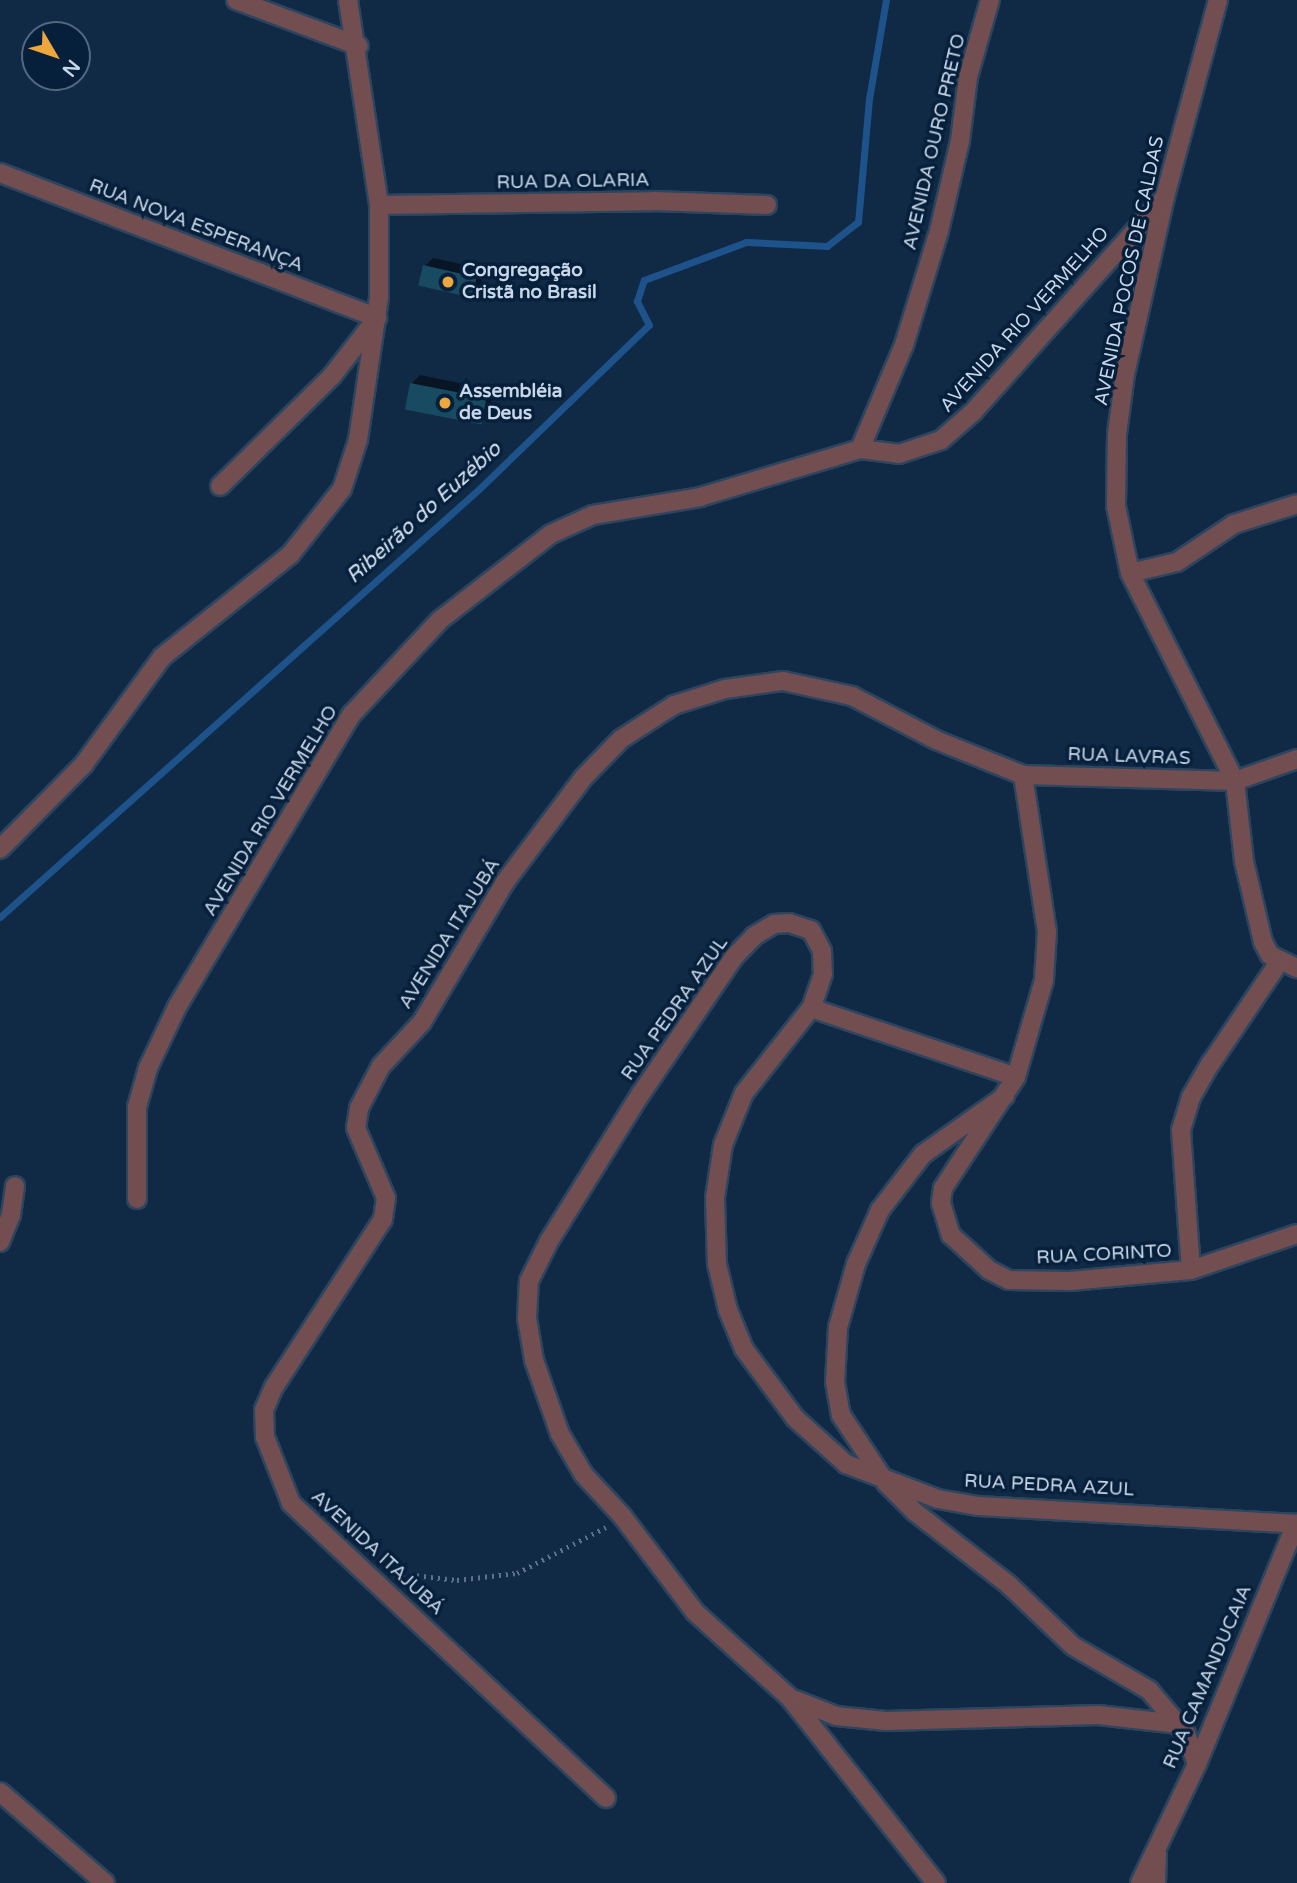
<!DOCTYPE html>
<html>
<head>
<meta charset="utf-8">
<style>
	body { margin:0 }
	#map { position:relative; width:1297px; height:1883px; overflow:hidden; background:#102945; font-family:"Varela Round",sans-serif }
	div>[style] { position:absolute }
	.shadow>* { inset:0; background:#0007 }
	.stream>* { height:7px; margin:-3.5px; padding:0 3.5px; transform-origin:3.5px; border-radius:3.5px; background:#1d528b }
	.building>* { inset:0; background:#184a61; transform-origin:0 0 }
	.path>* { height:4.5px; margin-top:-2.25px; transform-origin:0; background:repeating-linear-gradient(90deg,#5e738b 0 2px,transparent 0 7px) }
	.roads { filter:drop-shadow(2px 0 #2d455f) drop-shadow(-2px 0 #2d455f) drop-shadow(0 2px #2d455f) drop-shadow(0 -2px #2d455f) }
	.minor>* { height:18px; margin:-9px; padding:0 9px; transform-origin:9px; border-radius:9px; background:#724e51 }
	.dots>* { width:19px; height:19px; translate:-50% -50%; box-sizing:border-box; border:4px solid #061f3a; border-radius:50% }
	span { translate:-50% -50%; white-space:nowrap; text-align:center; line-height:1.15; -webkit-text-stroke:7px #061f3a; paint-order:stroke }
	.street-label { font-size:19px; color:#c7d6e9 }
	.poi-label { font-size:19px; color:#c7d6e9; font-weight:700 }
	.left { translate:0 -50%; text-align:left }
	.water-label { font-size:21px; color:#d6e5f6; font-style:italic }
	.north { position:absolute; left:21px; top:21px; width:70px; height:70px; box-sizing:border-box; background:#061f3a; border:2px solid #536880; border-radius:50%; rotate:129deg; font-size:19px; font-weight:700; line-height:28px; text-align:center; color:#c7d6e9 }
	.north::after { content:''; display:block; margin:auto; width:24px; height:32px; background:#eea73d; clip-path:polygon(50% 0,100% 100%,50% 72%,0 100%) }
</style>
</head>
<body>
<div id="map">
	<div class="shadow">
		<div style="clip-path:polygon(433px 258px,485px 269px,479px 290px,471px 298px,425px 266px)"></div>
		<div style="clip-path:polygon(420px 375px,494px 390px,488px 413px,480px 421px,412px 383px)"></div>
	</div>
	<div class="stream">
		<div style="left:0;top:917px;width:642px;rotate:-41.78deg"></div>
		<div style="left:479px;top:489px;width:236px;rotate:-44deg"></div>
		<div style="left:649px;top:325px;width:27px;rotate:-117deg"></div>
		<div style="left:637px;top:301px;width:22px;rotate:-72deg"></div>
		<div style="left:644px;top:280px;width:109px;rotate:-20.4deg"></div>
		<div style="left:746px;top:242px;width:81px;rotate:2.8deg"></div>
		<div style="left:827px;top:246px;width:39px;rotate:-38deg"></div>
		<div style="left:858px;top:222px;width:123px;rotate:-84.9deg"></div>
		<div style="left:869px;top:99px;width:100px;rotate:-80.3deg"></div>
	</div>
	<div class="building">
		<div style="left:423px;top:265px;width:55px;height:21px;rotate:13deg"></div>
		<div style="left:410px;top:383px;width:78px;height:27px;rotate:11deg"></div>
	</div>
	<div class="path">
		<div style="left:396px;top:1573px;width:61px;rotate:6.5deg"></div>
		<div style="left:457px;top:1580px;width:60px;rotate:-6.7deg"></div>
		<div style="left:517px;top:1573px;width:100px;rotate:-27.3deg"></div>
	</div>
	<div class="roads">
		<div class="minor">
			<div style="left:236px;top:0;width:131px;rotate:20.5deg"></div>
			<div style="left:1218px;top:0;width:204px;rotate:105.1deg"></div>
			<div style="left:1165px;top:197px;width:181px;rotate:102.7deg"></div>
			<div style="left:1125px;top:374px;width:61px;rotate:97.6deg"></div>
			<div style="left:1117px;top:434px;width:72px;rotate:90.8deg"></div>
			<div style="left:1116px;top:506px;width:68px;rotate:78.2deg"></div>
			<div style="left:1130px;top:573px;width:233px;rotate:63.2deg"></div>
			<div style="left:1235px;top:781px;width:81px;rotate:83.6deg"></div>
			<div style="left:1244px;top:861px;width:83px;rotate:76.8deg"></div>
			<div style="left:1263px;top:942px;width:15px;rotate:62deg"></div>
			<div style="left:1270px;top:955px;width:30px;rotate:26deg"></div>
			<div style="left:0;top:173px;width:404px;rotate:21deg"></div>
			<div style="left:377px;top:318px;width:73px;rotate:127.8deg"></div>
			<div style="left:332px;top:376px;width:157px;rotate:135.5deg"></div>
			<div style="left:379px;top:205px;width:275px;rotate:-0.8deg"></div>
			<div style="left:654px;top:201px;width:113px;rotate:2deg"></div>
			<div style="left:860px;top:449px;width:113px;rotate:-67.1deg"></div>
			<div style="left:904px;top:345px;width:119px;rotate:-72.9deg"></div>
			<div style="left:939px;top:231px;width:92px;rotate:-76.9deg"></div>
			<div style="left:960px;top:141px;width:64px;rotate:-82.9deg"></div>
			<div style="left:968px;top:77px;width:80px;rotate:-74.1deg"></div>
			<div style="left:1130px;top:573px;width:48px;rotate:-13.2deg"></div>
			<div style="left:1177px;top:562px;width:69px;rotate:-33.7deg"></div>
			<div style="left:1234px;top:524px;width:66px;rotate:-17.6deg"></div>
			<div style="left:1023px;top:775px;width:159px;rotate:81.3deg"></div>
			<div style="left:1047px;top:932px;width:48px;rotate:93.6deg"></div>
			<div style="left:1044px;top:980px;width:101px;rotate:106.1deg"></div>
			<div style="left:1016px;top:1077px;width:133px;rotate:123.3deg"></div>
			<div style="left:943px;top:1188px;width:15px;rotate:98deg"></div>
			<div style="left:941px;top:1203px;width:34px;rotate:73deg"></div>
			<div style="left:951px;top:1235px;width:52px;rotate:42.6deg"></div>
			<div style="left:989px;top:1270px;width:22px;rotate:27deg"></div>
			<div style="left:1009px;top:1280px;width:61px;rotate:0.9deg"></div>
			<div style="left:1070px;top:1281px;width:121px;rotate:-5.2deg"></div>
			<div style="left:1191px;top:1270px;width:112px;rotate:-18.8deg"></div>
			<div style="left:0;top:849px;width:120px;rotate:-45.3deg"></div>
			<div style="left:84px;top:764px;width:132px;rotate:-53.9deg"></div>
			<div style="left:162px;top:657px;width:164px;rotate:-38.6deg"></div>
			<div style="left:290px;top:555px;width:84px;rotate:-51.8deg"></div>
			<div style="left:342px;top:489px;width:52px;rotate:-71.9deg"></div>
			<div style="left:358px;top:440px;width:145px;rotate:-81.6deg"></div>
			<div style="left:379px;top:297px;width:92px;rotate:-90deg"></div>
			<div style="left:379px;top:205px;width:207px;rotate:-98.6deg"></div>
			<div style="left:811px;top:1008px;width:216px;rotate:18.6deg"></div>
			<div style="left:1005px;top:1096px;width:100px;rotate:144.7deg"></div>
			<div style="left:923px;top:1154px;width:71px;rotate:127.5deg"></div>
			<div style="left:880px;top:1210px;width:59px;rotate:114deg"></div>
			<div style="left:856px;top:1264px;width:66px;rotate:105.9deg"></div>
			<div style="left:838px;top:1327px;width:55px;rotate:93.1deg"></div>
			<div style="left:835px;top:1382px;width:34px;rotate:80deg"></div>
			<div style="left:841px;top:1415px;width:82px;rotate:56.5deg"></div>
			<div style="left:886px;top:1483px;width:41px;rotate:45deg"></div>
			<div style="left:915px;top:1512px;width:119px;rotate:37.8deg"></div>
			<div style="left:1009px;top:1585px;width:88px;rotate:43.6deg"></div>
			<div style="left:1073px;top:1646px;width:88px;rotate:30.1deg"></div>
			<div style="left:1149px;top:1690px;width:57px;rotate:49.9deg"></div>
			<div style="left:1186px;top:1734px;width:32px;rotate:70deg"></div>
			<div style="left:137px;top:1199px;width:92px;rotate:-90deg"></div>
			<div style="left:137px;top:1107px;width:41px;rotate:-74.2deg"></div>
			<div style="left:148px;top:1068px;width:68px;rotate:-64.6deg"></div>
			<div style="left:177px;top:1007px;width:341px;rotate:-59.2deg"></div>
			<div style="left:352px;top:714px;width:129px;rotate:-46.9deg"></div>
			<div style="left:440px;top:620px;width:140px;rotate:-37.8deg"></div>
			<div style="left:551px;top:534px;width:46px;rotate:-24.3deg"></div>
			<div style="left:593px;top:515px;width:109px;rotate:-9.5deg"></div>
			<div style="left:700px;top:497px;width:167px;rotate:-16.7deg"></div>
			<div style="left:860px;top:449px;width:39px;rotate:7deg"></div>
			<div style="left:899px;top:454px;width:44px;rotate:-18.4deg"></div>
			<div style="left:941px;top:440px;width:43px;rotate:-41.2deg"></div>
			<div style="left:973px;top:412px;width:288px;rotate:-48.2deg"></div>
			<div style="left:0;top:1242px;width:29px;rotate:-68deg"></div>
			<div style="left:11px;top:1215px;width:29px;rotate:-82deg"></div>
			<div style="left:1191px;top:1270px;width:140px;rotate:-94.1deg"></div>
			<div style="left:1181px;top:1130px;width:34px;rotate:-73deg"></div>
			<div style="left:1191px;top:1097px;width:39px;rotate:-60deg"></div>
			<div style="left:1211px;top:1063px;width:122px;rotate:-56deg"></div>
			<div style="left:795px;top:1700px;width:44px;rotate:21.3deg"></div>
			<div style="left:836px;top:1716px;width:50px;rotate:5.7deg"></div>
			<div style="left:886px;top:1721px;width:212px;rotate:-1.6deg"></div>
			<div style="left:1098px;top:1715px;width:81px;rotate:6.4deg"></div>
			<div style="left:0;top:1792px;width:139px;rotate:40.9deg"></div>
			<div style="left:606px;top:1798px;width:432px;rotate:-136.9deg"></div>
			<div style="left:291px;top:1503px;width:71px;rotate:-111.5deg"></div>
			<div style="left:265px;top:1437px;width:27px;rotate:-92deg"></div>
			<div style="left:264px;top:1410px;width:25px;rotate:-67deg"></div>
			<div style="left:274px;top:1387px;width:200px;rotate:-57deg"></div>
			<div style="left:383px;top:1219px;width:21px;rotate:-82deg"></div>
			<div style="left:386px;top:1198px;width:76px;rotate:-113.2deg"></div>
			<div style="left:356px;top:1128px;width:20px;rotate:-81deg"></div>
			<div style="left:359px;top:1108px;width:47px;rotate:-62.4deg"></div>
			<div style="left:381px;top:1066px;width:60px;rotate:-47deg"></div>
			<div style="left:422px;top:1022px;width:163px;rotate:-59.3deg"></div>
			<div style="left:505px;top:882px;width:130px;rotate:-53.1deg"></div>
			<div style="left:583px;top:778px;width:54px;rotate:-45.7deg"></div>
			<div style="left:621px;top:739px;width:63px;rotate:-32.7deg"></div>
			<div style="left:674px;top:705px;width:53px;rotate:-17.4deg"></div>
			<div style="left:725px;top:689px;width:59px;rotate:-7.9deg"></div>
			<div style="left:783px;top:681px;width:71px;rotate:12.3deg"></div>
			<div style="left:852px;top:696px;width:95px;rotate:27.6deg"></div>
			<div style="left:936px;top:740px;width:94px;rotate:21.9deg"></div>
			<div style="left:1023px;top:775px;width:212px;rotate:1.6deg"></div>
			<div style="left:1235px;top:781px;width:66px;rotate:-19.5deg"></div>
			<div style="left:936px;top:1883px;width:237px;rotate:-128.3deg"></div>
			<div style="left:789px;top:1697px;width:127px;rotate:-137.9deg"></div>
			<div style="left:695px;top:1612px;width:119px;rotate:-127.2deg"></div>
			<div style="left:623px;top:1517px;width:57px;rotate:-132.9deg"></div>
			<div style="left:584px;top:1475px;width:48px;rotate:-120.3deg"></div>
			<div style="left:560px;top:1434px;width:78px;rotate:-109.4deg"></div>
			<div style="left:534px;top:1360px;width:43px;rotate:-99.5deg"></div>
			<div style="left:527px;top:1318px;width:37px;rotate:-87deg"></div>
			<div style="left:529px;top:1281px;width:45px;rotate:-63.4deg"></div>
			<div style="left:549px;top:1241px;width:172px;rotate:-58.1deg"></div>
			<div style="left:640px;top:1095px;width:167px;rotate:-55.7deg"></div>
			<div style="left:734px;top:957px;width:29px;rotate:-46deg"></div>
			<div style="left:754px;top:936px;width:23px;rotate:-31deg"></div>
			<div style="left:774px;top:924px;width:15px;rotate:-4deg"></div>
			<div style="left:789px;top:923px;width:23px;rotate:18deg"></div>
			<div style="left:811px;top:930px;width:24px;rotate:62deg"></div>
			<div style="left:822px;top:951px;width:23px;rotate:88deg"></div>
			<div style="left:823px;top:974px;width:36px;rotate:109deg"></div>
			<div style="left:811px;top:1008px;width:108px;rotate:128.2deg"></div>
			<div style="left:744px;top:1093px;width:56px;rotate:112deg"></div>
			<div style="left:723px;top:1145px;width:54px;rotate:98.6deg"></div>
			<div style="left:715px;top:1198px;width:66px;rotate:88.3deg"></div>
			<div style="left:717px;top:1264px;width:47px;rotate:76.6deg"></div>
			<div style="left:728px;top:1310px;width:42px;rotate:67.7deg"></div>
			<div style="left:744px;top:1349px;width:86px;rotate:53.5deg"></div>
			<div style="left:795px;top:1418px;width:69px;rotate:42deg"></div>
			<div style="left:846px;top:1464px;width:98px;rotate:20.8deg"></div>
			<div style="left:938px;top:1499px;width:41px;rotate:9.9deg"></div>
			<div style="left:978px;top:1506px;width:320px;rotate:3.2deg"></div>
			<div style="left:1140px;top:1883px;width:132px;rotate:-64.4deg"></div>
			<div style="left:1197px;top:1764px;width:260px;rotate:-67.6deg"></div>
			<div style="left:1156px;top:1883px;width:30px;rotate:-88deg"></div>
		</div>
	</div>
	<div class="dots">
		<div style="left:448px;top:282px;background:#eea73d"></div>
		<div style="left:445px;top:403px;background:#eea73d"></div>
	</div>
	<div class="street-label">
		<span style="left:935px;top:142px;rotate:-77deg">AVENIDA OURO PRETO</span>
		<span style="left:573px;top:182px;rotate:-1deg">RUA DA OLARIA</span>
		<span style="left:196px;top:226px;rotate:21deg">RUA NOVA ESPERANÇA</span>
		<span style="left:1130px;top:271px;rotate:-78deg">AVENIDA POCOS DE CALDAS</span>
		<span style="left:1025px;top:320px;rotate:-48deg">AVENIDA RIO VERMELHO</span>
		<span style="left:1129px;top:757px;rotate:2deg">RUA LAVRAS</span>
		<span style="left:271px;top:811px;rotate:-59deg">AVENIDA RIO VERMELHO</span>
		<span style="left:450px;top:934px;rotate:-58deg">AVENIDA ITAJUBÁ</span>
		<span style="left:675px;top:1009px;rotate:-55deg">RUA PEDRA AZUL</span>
		<span style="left:1104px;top:1255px;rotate:-3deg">RUA CORINTO</span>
		<span style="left:1049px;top:1486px;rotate:3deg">RUA PEDRA AZUL</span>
		<span style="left:377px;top:1553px;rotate:43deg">AVENIDA ITAJUBÁ</span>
		<span style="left:1208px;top:1677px;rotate:-67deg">RUA CAMANDUCAIA</span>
	</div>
	<div class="poi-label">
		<span class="left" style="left:462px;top:282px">Congregação<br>Cristã no Brasil</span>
		<span class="left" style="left:459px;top:403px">Assembléia<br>de Deus</span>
	</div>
	<div class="water-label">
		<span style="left:424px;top:513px;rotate:-42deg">Ribeirão do Euzébio</span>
	</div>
	<div class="north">N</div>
</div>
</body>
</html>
